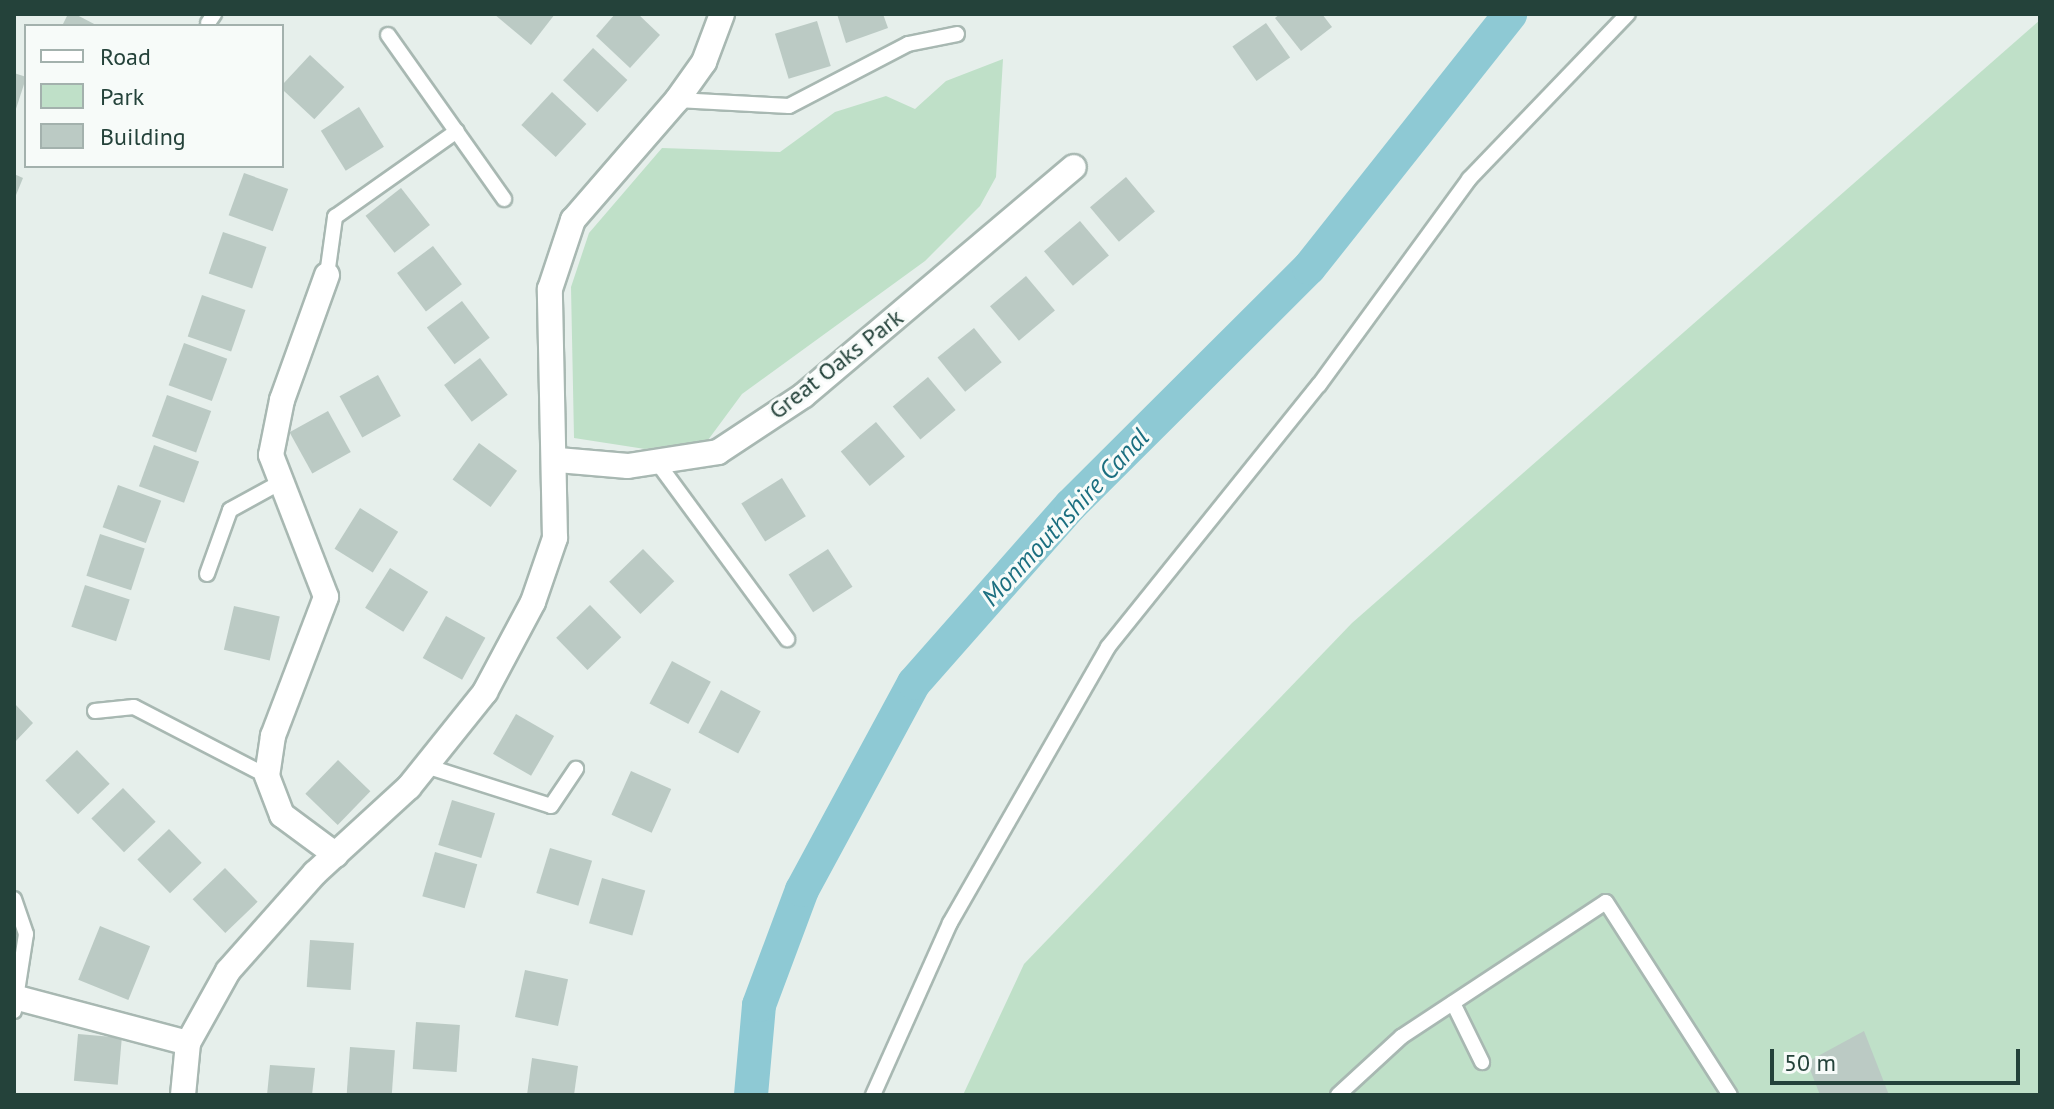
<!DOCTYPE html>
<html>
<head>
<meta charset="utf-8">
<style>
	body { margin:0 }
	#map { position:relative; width:2054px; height:1109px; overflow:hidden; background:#e6efeb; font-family:"PT Sans",sans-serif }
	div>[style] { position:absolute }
	.green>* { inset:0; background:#bfe0c8 }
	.canal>* { height:34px; margin:-17px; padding:0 17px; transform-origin:17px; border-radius:17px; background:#8ec9d4 }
	.building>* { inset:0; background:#bbcac4; transform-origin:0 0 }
	.roads { filter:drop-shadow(2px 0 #a8b8b2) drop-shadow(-2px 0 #a8b8b2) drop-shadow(0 2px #a8b8b2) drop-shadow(0 -2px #a8b8b2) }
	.service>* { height:14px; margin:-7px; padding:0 7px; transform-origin:7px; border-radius:7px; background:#fff }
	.minor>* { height:24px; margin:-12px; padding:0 12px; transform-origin:12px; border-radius:12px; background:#fff }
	span { translate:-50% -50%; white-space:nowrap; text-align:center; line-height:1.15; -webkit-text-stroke:6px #f7fbf9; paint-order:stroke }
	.street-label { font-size:24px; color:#24423a }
	.water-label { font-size:26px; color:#1c6f80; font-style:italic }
	.frame { position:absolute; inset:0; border:16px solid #24423a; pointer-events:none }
	.legend { position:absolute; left:24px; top:24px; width:260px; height:144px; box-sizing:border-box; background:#f7fbf9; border:2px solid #a3b1ad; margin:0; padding:10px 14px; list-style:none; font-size:24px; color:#24423a }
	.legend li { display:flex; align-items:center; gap:16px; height:40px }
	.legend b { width:40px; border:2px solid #a3b1ad }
	.scale { position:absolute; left:1770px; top:1049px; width:250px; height:36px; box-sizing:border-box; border:4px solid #24423a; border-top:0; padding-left:10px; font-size:24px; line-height:28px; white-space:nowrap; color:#24423a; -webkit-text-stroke:6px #f7fbf9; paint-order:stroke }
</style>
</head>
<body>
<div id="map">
	<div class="green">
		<div style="clip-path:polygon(2040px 20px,2040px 1095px,963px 1095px,1024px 964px,1352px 623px)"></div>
		<div style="clip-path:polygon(1003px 59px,996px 177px,980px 206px,925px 261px,742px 394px,708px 440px,645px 449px,574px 438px,571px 287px,589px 233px,662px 148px,780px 152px,835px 112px,886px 96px,915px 109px,946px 81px)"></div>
	</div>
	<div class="canal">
		<div style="left:751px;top:1095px;width:90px;rotate:-84.9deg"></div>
		<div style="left:759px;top:1005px;width:123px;rotate:-69.5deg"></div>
		<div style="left:802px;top:890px;width:235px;rotate:-61.6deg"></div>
		<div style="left:914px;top:683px;width:237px;rotate:-48.6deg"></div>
		<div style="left:1071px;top:505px;width:336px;rotate:-44.9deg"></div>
		<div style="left:1309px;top:268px;width:324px;rotate:-51.6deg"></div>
	</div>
	<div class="building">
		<div style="clip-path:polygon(68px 14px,75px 14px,98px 26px,62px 26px)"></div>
		<div style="clip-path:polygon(494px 14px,555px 14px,531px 45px)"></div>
		<div style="clip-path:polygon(615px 14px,638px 14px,660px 35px,630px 68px,596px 36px)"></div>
		<div style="clip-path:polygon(837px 14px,883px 14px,888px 28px,846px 43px)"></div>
		<div style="clip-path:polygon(1280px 14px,1322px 14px,1332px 27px,1301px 51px,1275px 18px)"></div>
		<div style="left:817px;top:21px;width:47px;height:44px;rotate:73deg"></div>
		<div style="left:1266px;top:23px;width:42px;height:41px;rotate:55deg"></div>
		<div style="left:593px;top:48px;width:47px;height:44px;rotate:43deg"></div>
		<div style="left:310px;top:55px;width:47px;height:44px;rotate:43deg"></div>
		<div style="left:14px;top:73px;width:13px;height:55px;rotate:18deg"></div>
		<div style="left:552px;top:92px;width:47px;height:45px;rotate:43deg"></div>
		<div style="left:359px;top:107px;width:47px;height:45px;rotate:58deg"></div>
		<div style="left:244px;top:173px;width:47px;height:45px;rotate:20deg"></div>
		<div style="clip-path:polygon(14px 174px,23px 178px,14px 200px)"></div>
		<div style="left:1126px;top:177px;width:45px;height:47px;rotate:50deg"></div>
		<div style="left:401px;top:188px;width:47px;height:45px;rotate:52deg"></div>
		<div style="left:1080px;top:221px;width:45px;height:47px;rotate:50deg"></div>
		<div style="left:223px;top:232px;width:46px;height:44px;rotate:19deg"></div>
		<div style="left:433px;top:246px;width:48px;height:45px;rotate:53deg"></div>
		<div style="left:1026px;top:276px;width:45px;height:47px;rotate:50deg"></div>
		<div style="left:202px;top:295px;width:46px;height:44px;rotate:19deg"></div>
		<div style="left:462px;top:301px;width:46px;height:44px;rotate:53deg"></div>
		<div style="left:974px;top:328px;width:44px;height:47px;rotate:51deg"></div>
		<div style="left:184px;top:343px;width:46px;height:45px;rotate:20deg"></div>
		<div style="left:480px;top:358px;width:46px;height:45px;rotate:53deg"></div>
		<div style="left:378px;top:375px;width:47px;height:44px;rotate:61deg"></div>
		<div style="left:928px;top:377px;width:43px;height:46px;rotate:50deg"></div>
		<div style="left:167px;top:395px;width:47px;height:44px;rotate:20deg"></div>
		<div style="left:328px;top:411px;width:47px;height:44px;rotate:61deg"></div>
		<div style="left:876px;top:422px;width:45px;height:46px;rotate:50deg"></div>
		<div style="left:479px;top:443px;width:47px;height:45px;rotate:36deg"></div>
		<div style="left:154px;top:445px;width:48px;height:44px;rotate:20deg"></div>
		<div style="left:782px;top:478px;width:45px;height:48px;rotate:58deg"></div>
		<div style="left:118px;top:485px;width:46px;height:45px;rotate:20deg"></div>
		<div style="left:360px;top:508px;width:45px;height:48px;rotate:32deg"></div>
		<div style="left:100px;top:534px;width:47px;height:44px;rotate:18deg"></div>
		<div style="left:643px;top:549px;width:45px;height:47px;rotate:46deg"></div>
		<div style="left:828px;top:549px;width:45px;height:47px;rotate:57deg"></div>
		<div style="left:390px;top:568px;width:45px;height:47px;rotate:32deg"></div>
		<div style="left:85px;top:585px;width:47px;height:44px;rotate:18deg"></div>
		<div style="left:590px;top:605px;width:45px;height:47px;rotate:46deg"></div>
		<div style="left:234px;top:606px;width:47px;height:45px;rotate:13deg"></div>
		<div style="left:446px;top:616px;width:45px;height:48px;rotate:29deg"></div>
		<div style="left:672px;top:661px;width:44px;height:48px;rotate:28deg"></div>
		<div style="left:721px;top:690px;width:45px;height:48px;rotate:28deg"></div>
		<div style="clip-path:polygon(14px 703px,33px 723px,14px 743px)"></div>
		<div style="left:516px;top:714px;width:44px;height:46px;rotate:30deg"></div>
		<div style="left:77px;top:750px;width:47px;height:44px;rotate:46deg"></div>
		<div style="left:338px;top:760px;width:45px;height:47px;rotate:44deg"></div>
		<div style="left:631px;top:771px;width:44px;height:48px;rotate:24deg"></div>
		<div style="left:123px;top:788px;width:47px;height:44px;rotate:46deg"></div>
		<div style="left:452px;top:800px;width:45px;height:47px;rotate:17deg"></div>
		<div style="left:169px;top:829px;width:47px;height:44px;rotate:46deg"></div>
		<div style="left:550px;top:848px;width:44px;height:47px;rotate:17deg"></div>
		<div style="left:435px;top:852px;width:44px;height:46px;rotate:16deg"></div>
		<div style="left:225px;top:868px;width:47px;height:45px;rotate:46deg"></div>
		<div style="left:602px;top:878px;width:45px;height:47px;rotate:16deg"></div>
		<div style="left:100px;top:926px;width:54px;height:58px;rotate:22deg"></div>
		<div style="left:310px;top:940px;width:44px;height:47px;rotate:4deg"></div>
		<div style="left:525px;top:970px;width:44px;height:48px;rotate:12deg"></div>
		<div style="left:416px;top:1022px;width:44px;height:47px;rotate:4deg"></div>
		<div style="clip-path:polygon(1864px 1031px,1889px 1095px,1820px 1095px,1807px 1062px)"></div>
		<div style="left:78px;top:1034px;width:44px;height:47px;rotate:5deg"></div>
		<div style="left:350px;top:1047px;width:45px;height:47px;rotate:4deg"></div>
		<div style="clip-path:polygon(532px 1058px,578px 1066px,574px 1095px,527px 1095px)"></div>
		<div style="clip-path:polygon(270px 1065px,315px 1068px,312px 1095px,267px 1095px)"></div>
	</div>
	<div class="roads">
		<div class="service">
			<div style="left:208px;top:23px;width:11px;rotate:-56deg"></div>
			<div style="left:388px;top:35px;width:201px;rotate:54.7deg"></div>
			<div style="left:677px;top:100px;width:112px;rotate:3.1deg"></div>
			<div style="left:789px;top:106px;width:134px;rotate:-27.5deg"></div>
			<div style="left:908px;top:44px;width:50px;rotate:-11.5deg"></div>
			<div style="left:327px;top:275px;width:59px;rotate:-82.1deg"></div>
			<div style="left:335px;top:217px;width:149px;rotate:-35.2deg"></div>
			<div style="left:657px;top:462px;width:220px;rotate:53.7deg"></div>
			<div style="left:207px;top:574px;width:68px;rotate:-70.2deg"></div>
			<div style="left:230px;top:510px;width:58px;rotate:-28.8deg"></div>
			<div style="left:95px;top:711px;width:39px;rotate:-6deg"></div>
			<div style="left:134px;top:707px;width:150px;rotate:27.4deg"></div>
			<div style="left:426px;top:766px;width:131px;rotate:17.7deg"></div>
			<div style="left:551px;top:806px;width:45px;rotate:-56deg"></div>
			<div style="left:14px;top:899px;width:37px;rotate:71deg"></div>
			<div style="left:26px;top:934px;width:78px;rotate:98.9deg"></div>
			<div style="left:1453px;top:1003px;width:66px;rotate:63.8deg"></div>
			<div style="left:873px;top:1095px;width:188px;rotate:-65.9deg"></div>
			<div style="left:950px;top:923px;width:318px;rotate:-60.2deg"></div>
			<div style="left:1108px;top:647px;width:336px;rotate:-51.2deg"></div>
			<div style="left:1319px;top:385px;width:255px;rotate:-53.9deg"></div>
			<div style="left:1469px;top:179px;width:229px;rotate:-46.1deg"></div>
			<div style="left:1338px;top:1095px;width:86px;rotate:-42.6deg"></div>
			<div style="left:1401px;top:1037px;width:245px;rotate:-33.4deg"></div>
			<div style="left:1606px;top:902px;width:229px;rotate:57.3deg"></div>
		</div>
		<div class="minor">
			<div style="left:327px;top:275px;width:133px;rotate:109.8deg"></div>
			<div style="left:282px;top:400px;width:56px;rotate:101.3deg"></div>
			<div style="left:271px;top:455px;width:152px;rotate:68.8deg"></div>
			<div style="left:326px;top:597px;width:149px;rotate:110.9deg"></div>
			<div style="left:273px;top:736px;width:40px;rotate:98.5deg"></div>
			<div style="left:267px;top:776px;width:42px;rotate:69deg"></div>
			<div style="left:282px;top:815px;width:67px;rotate:36.5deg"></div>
			<div style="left:558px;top:460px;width:70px;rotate:4.9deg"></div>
			<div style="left:628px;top:466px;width:91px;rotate:-8.8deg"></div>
			<div style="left:718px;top:452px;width:103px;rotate:-33.5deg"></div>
			<div style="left:804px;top:395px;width:353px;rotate:-40.2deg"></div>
			<div style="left:14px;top:997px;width:180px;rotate:14.8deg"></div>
			<div style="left:183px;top:1095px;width:52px;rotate:-84.5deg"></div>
			<div style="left:188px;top:1043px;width:82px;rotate:-60.9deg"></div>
			<div style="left:228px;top:971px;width:131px;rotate:-48.4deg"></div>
			<div style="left:315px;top:873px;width:127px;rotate:-42.5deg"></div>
			<div style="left:409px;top:787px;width:122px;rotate:-51.3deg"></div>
			<div style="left:485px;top:692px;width:102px;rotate:-61.9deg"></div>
			<div style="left:533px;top:602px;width:68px;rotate:-71deg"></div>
			<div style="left:555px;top:538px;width:249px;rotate:-91.2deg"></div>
			<div style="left:550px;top:289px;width:73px;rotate:-71.6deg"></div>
			<div style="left:573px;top:220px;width:159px;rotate:-49.1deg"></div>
			<div style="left:677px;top:100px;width:47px;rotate:-54.6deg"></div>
			<div style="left:704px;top:62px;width:51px;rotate:-69.4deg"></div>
		</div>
	</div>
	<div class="street-label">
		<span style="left:836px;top:364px;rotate:-38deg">Great Oaks Park</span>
	</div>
	<div class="water-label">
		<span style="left:1065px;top:517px;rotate:-47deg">Monmouthshire Canal</span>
	</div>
	<div class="frame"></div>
	<ul class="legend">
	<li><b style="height:10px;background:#fff"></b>Road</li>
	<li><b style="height:22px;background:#bfe0c8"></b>Park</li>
	<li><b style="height:22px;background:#bbcac4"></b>Building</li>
	</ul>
	<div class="scale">50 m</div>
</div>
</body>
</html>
